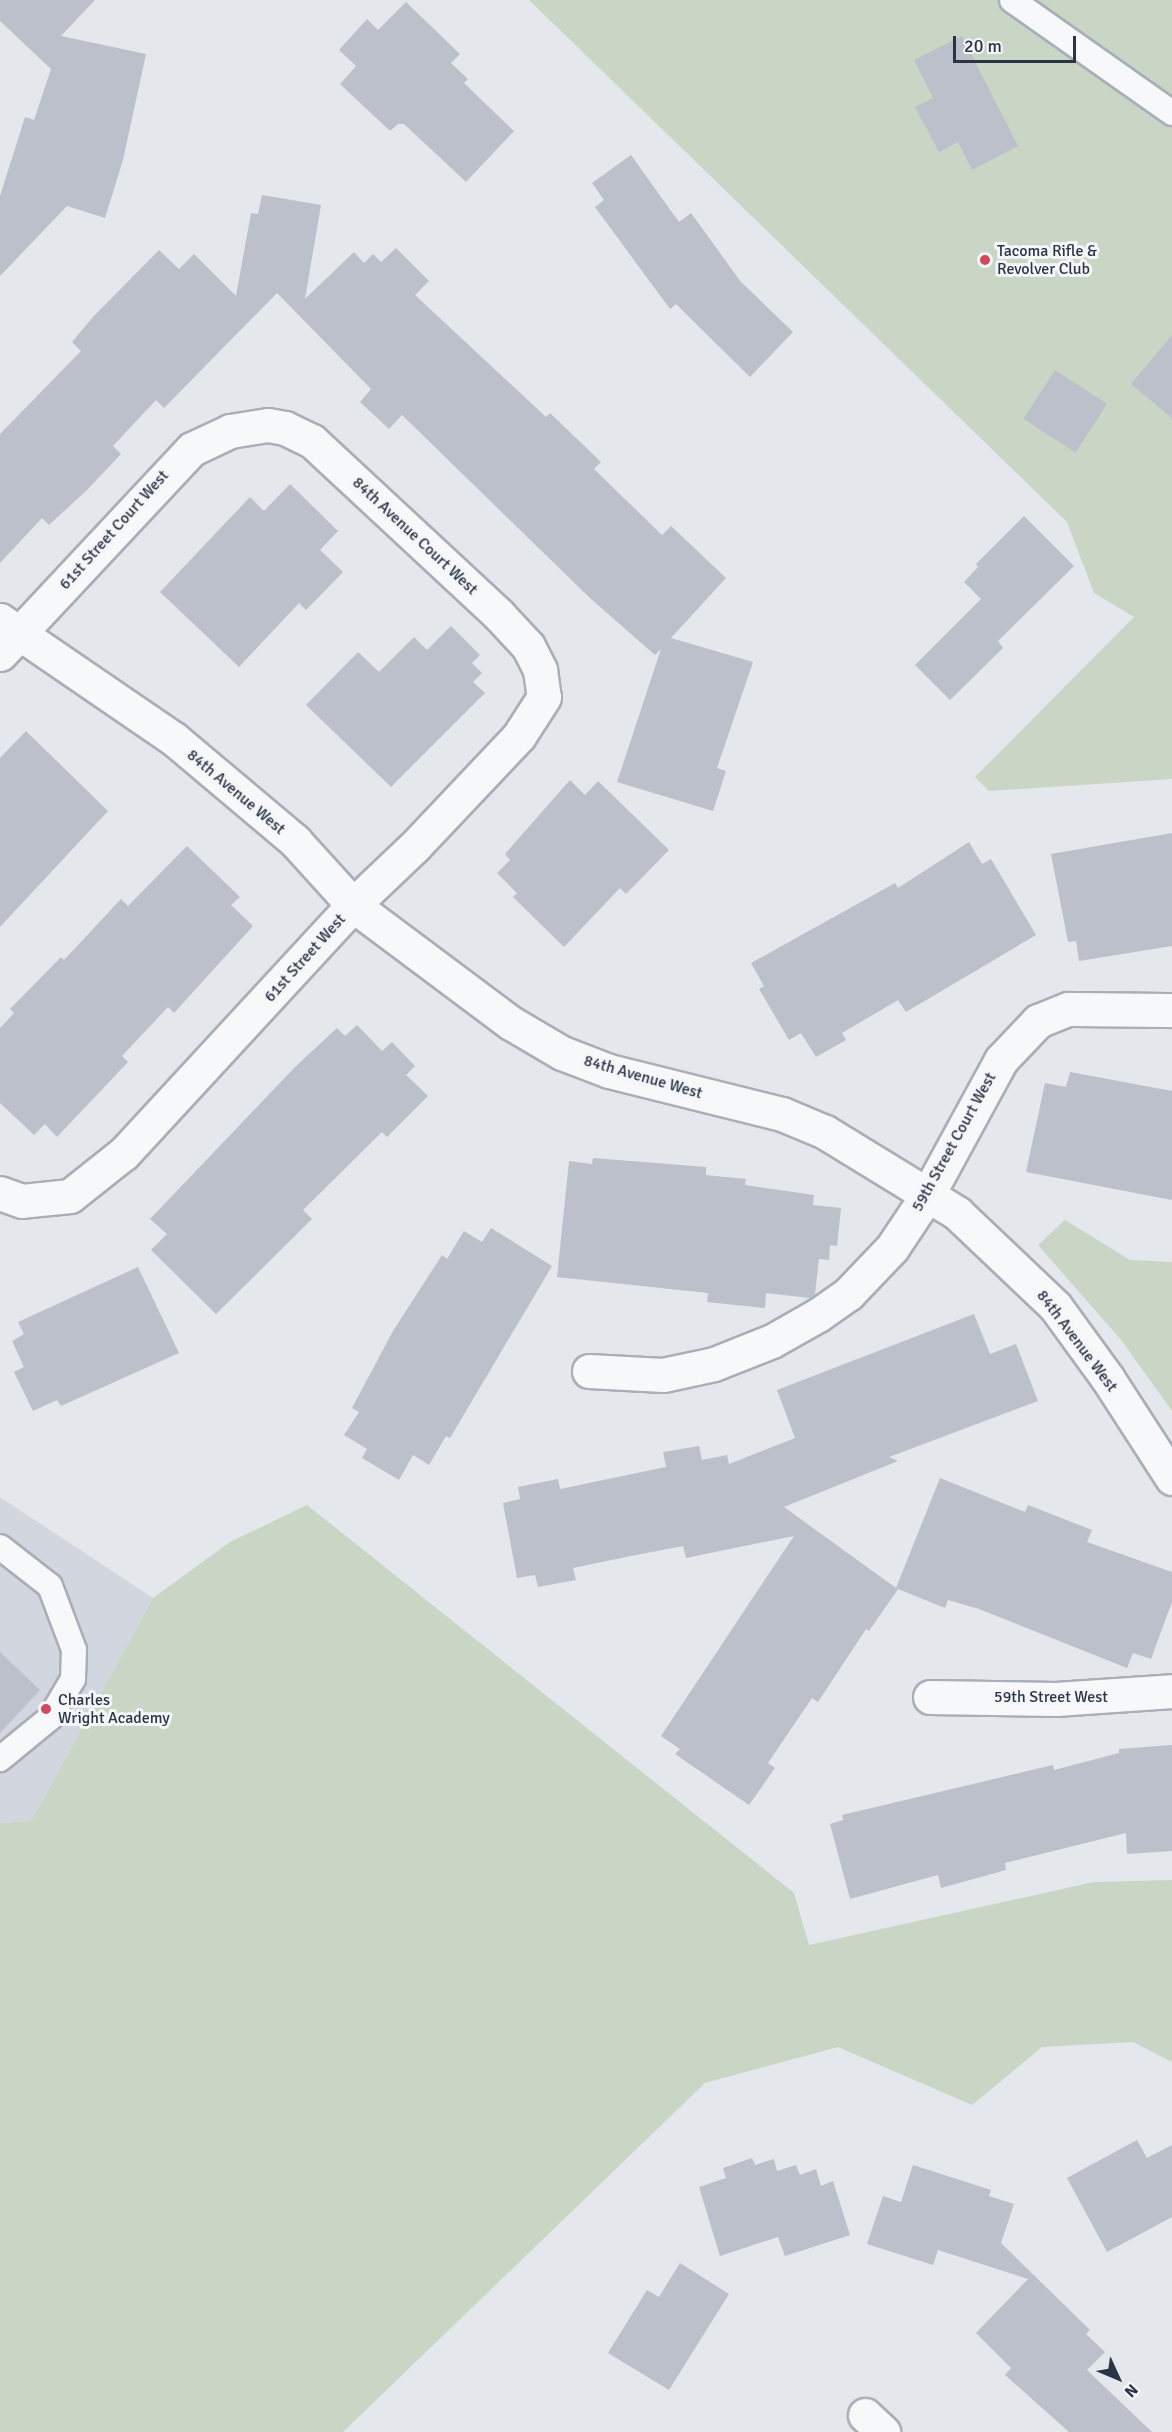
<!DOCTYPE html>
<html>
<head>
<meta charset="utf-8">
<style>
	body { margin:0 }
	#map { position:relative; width:1172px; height:2432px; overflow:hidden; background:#e4e7ec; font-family:Signika,sans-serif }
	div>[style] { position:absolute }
	.built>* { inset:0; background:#d2d6de }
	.green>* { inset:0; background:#c9d6c5 }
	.building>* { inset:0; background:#bbc0ca; transform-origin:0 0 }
	.roads { filter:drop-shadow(2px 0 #a9aeb7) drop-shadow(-2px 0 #a9aeb7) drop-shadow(0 2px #a9aeb7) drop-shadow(0 -2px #a9aeb7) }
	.lane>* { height:24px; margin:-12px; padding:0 12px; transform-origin:12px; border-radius:12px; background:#f7f8fa }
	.street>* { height:33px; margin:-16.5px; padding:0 16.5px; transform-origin:16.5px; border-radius:16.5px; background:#f7f8fa }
	.dots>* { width:16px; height:16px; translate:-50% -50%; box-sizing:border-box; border:3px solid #f4f6f9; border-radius:50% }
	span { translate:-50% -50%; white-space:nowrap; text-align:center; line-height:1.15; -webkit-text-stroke:6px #f4f6f9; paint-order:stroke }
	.poi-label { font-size:16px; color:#2b3445 }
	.left { translate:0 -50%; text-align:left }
	.street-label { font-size:16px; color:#2b3445 }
	.north { position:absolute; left:1088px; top:2348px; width:60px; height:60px; -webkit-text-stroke:4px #f4f6f9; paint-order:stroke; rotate:134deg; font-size:16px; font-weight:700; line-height:24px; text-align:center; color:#2b3445 }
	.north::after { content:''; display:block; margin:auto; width:21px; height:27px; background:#2b3445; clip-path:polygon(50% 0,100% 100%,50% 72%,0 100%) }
	.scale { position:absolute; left:953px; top:36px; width:123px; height:27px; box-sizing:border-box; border:3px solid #2b3445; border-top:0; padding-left:8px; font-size:18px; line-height:21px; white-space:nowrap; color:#2b3445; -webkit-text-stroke:4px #f4f6f9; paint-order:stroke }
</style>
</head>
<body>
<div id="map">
	<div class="built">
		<div style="clip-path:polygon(0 1497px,153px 1598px,31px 1821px,0 1823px)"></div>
	</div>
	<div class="green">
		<div style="clip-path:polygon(529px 0,1172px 0,1172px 779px,989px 791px,975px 777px,1134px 617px,1094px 593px,1067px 522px)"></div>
		<div style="clip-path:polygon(1065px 1220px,1130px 1260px,1172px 1262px,1172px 1411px,1122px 1341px,1038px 1245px)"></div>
		<div style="clip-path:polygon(307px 1505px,794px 1893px,809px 1945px,1094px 1882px,1172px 1880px,1172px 2062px,1133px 2042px,1042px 2047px,972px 2105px,838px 2047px,705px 2083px,343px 2432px,0 2432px,0 1823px,31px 1821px,153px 1598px,230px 1542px)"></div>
	</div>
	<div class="building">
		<div style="clip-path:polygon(0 0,95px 0,61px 36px,146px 54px,123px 160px,105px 218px,67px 206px,0 276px,0 196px,25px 117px,34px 120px,51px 69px,0 21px)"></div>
		<div style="clip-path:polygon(406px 2px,460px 54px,451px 63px,468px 79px,464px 83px,514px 131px,466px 182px,404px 124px,398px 124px,390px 131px,340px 84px,356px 66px,339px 50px,367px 19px,378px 30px)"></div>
		<div style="clip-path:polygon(962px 36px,1018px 146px,972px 170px,958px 142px,939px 152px,915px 107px,933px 98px,914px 60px)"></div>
		<div style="clip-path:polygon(631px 155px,679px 222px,691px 213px,741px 282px,793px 332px,750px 377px,676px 304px,670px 309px,595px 207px,604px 200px,592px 183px)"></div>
		<div style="clip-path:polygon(262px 195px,321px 205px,305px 299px,354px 252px,364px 263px,373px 254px,381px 262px,396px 248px,429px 281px,415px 295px,546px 417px,550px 413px,601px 462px,594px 469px,662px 535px,671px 526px,726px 578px,671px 638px,753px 662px,717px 768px,726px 771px,713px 811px,617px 782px,661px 649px,655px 655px,591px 599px,402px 415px,389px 429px,360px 402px,371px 389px,277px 293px,164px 408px,156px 400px,113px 446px,121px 454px,87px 490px,49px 525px,42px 518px,0 563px,0 434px,81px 351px,72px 342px,92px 318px,159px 250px,179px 269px,194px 254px,236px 296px,251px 213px,258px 214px)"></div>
		<div style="clip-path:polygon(1172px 335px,1172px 418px,1131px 384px)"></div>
		<div style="left:1055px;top:370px;width:62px;height:58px;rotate:33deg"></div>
		<div style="clip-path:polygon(290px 484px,338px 531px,320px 550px,343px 572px,306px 610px,299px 603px,239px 667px,160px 592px,250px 497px,264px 511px)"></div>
		<div style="clip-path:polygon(1024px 516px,1074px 566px,998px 641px,1003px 648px,950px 700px,915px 665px,981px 599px,964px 582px,978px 567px,976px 564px)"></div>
		<div style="clip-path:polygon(451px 626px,480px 655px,472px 663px,482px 673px,473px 682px,485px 693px,391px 787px,306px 705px,358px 652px,379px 672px,414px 637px,427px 650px)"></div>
		<div style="clip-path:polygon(26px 731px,108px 811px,0 927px,0 758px)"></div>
		<div style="clip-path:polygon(570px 780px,585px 795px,598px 781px,669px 850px,626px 894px,620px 888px,564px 947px,513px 897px,517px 893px,497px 873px,510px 860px,505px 854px)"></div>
		<div style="clip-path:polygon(1172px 833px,1172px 946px,1079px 961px,1076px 941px,1068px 942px,1051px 854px)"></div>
		<div style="clip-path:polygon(969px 842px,982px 864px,991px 859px,1036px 935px,906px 1012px,898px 1000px,842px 1033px,846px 1040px,816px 1057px,801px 1033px,789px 1040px,759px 989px,764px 986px,751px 963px,895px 883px,898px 888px)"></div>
		<div style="clip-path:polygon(187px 846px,240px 897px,231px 905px,253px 926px,174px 1013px,168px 1007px,122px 1056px,128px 1062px,57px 1137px,45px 1124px,34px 1135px,0 1103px,0 1028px,14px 1013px,10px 1009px,61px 957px,64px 960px,121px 899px,128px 906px)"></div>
		<div style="clip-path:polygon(357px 1025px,382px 1051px,392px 1042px,415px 1066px,406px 1075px,428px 1096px,387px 1137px,382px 1132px,303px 1210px,312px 1219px,216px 1314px,151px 1250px,167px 1234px,150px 1219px,296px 1066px,337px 1028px,345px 1036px)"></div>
		<div style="clip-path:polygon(1070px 1072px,1172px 1091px,1172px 1200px,1026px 1172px,1045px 1083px,1066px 1087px)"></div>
		<div style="clip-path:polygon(593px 1158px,706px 1167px,706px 1175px,746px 1179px,745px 1185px,814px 1195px,813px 1205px,841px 1208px,837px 1246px,830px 1245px,829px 1260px,819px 1259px,815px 1294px,810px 1298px,766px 1293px,765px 1308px,707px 1302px,708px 1293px,557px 1277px,569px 1161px,592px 1164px)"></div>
		<div style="clip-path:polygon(491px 1228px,552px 1266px,450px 1438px,446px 1436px,429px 1465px,413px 1455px,399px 1480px,362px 1458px,367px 1449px,344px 1435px,359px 1412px,352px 1408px,393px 1331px,442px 1255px,447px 1259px,464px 1231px,482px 1242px)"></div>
		<div style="clip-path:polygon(138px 1267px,179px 1353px,61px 1406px,57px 1400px,33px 1411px,14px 1372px,24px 1367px,12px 1341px,24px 1334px,18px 1322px)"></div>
		<div style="clip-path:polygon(974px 1314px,990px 1354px,1016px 1344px,1038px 1401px,889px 1457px,898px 1461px,784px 1507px,896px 1588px,940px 1478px,1025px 1512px,1028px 1505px,1092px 1530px,1087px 1542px,1172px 1572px,1172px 1602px,1151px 1659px,1133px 1653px,1127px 1668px,979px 1609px,948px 1600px,945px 1608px,898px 1589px,869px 1631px,866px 1629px,818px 1702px,812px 1698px,768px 1763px,775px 1768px,749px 1805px,675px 1754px,680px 1749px,661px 1736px,794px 1536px,686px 1558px,683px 1546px,631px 1556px,573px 1568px,576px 1580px,538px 1587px,535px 1575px,517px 1578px,503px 1503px,520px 1499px,518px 1487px,558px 1479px,560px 1489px,666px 1467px,663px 1452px,699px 1446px,702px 1460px,727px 1455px,729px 1464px,795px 1438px,777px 1390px)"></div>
		<div style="clip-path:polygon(0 1652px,40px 1690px,0 1733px)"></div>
		<div style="clip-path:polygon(1172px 1745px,1172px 1851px,1127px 1854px,1126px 1833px,1005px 1863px,1006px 1870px,941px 1888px,938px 1875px,850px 1899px,830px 1824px,843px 1820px,842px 1815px,1053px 1765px,1054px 1770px,1119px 1753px,1119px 1749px)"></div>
		<div style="clip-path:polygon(1137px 2140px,1147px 2158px,1172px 2145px,1172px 2217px,1107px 2252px,1067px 2178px)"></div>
		<div style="clip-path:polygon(752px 2158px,755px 2165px,774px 2159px,777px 2171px,796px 2165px,800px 2175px,816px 2169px,821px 2186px,833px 2181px,850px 2235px,785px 2256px,778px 2237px,720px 2256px,699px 2187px,726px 2178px,723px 2168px)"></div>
		<div style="clip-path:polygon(913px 2165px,991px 2190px,989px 2196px,1014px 2204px,1001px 2243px,1090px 2330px,1086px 2334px,1105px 2352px,1087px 2370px,1152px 2432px,1069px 2432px,1005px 2375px,1011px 2368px,976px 2333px,1028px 2279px,938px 2250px,933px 2265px,867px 2244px,883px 2196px,901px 2202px)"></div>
		<div style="clip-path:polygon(680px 2263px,729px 2294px,669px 2390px,608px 2353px,647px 2290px,659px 2297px)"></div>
	</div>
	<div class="roads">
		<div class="lane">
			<div style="left:1012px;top:0;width:196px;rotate:35.2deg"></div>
			<div style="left:0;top:1547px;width:63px;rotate:38deg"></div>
			<div style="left:50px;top:1586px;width:68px;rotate:69.4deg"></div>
			<div style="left:74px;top:1650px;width:29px;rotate:92deg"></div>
			<div style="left:73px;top:1679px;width:45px;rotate:120.5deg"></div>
			<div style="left:50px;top:1718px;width:65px;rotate:140.6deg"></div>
		</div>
		<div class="street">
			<div style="left:0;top:620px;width:211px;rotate:34.4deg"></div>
			<div style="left:174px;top:739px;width:158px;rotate:40.1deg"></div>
			<div style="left:295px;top:841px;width:86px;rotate:47.8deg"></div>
			<div style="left:353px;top:905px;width:197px;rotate:36.8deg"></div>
			<div style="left:511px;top:1023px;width:59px;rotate:30.5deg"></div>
			<div style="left:562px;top:1053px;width:50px;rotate:21deg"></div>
			<div style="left:609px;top:1071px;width:178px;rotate:14deg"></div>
			<div style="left:782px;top:1114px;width:47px;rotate:22.7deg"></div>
			<div style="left:825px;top:1132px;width:155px;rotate:31.5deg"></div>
			<div style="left:957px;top:1213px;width:135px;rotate:43.5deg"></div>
			<div style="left:1055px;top:1306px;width:90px;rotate:54deg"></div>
			<div style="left:1108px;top:1379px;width:118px;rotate:57.1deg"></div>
			<div style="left:0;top:654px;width:281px;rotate:-46.9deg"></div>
			<div style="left:192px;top:449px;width:42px;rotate:-25.3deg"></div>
			<div style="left:230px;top:431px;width:38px;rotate:-9deg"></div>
			<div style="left:268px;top:425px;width:17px;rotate:10deg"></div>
			<div style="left:285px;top:428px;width:30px;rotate:26deg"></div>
			<div style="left:312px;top:441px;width:255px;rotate:42.9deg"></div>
			<div style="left:499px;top:615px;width:42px;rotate:46.9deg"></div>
			<div style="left:528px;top:646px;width:27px;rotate:63deg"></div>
			<div style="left:540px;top:670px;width:27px;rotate:82deg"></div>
			<div style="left:544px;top:697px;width:46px;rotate:122.7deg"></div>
			<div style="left:519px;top:736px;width:151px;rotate:133.4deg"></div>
			<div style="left:415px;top:846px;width:86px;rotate:136.4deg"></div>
			<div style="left:353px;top:905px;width:338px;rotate:132.7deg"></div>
			<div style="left:124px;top:1153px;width:69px;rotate:141.5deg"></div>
			<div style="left:70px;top:1196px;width:48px;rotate:174.1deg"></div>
			<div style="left:22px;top:1201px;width:23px;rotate:-160deg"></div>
			<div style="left:589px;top:1371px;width:74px;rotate:3.1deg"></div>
			<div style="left:663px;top:1375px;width:52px;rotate:-12.2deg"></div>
			<div style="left:714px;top:1364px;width:62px;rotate:-21.6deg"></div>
			<div style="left:772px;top:1341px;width:53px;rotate:-29.5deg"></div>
			<div style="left:818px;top:1315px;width:37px;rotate:-35deg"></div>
			<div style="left:848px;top:1294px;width:64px;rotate:-46.3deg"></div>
			<div style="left:892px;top:1248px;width:65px;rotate:-56.3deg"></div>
			<div style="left:928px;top:1194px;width:153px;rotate:-61.4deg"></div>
			<div style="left:1001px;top:1060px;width:54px;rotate:-46.5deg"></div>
			<div style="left:1038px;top:1021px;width:32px;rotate:-22deg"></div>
			<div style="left:1068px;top:1009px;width:104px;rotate:0.6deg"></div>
			<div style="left:930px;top:1697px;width:126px;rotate:0.9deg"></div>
			<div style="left:1056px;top:1699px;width:116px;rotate:-3.9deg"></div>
			<div style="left:865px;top:2415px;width:25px;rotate:43deg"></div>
		</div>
	</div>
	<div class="dots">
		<div style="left:985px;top:260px;background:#d1495b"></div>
		<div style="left:46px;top:1709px;background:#d1495b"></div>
	</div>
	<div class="poi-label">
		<span class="left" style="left:997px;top:260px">Tacoma Rifle &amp;<br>Revolver Club</span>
		<span class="left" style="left:58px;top:1709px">Charles<br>Wright Academy</span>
	</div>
	<div class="street-label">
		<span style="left:114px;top:530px;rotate:-48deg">61st Street Court West</span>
		<span style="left:415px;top:536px;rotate:43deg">84th Avenue Court West</span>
		<span style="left:236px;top:792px;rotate:40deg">84th Avenue West</span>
		<span style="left:305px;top:958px;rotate:-48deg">61st Street West</span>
		<span style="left:643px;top:1077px;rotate:16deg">84th Avenue West</span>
		<span style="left:954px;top:1142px;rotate:-61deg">59th Street Court West</span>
		<span style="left:1077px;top:1341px;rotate:53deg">84th Avenue West</span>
		<span style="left:1051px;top:1697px">59th Street West</span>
	</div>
	<div class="north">N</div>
	<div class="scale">20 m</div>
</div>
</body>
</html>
